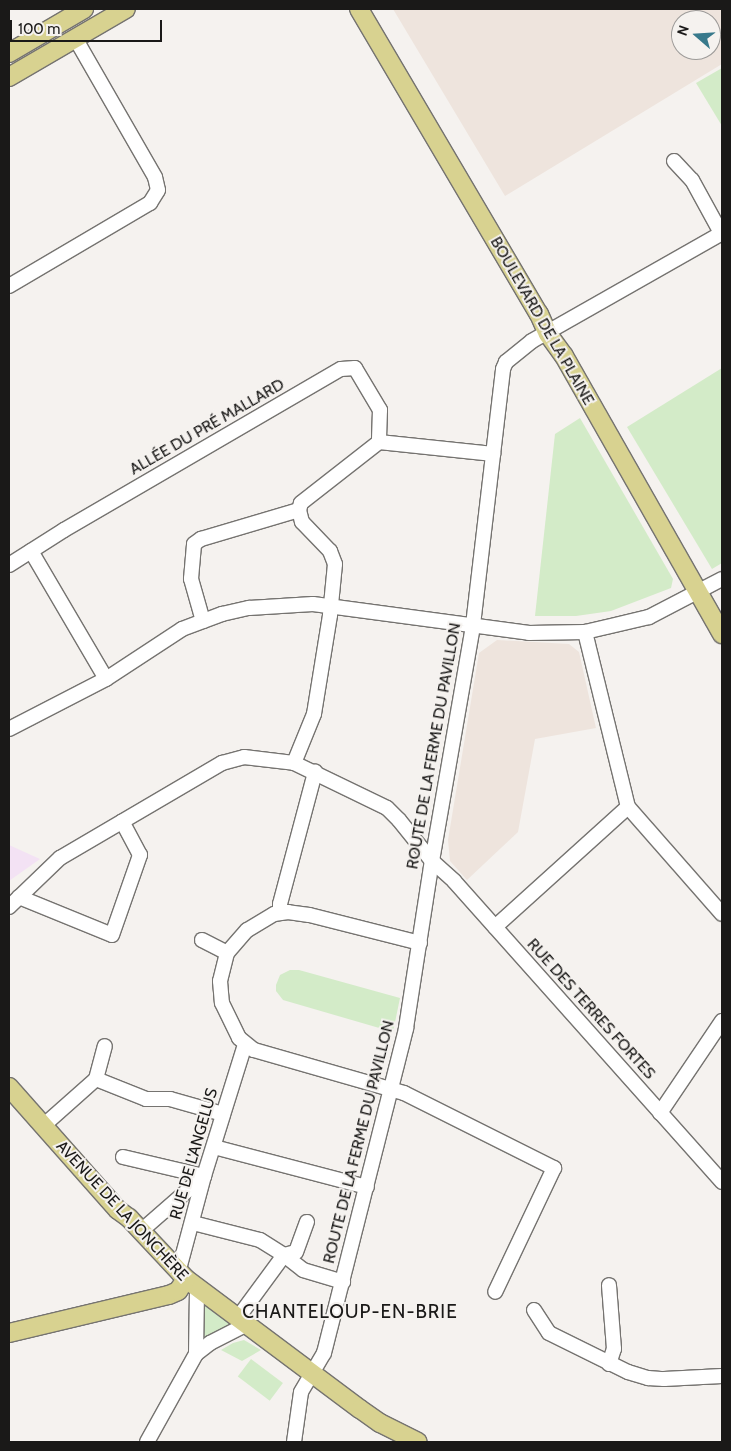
<!DOCTYPE html>
<html>
<head>
<meta charset="utf-8">
<style>
	body { margin:0 }
	#map { position:relative; width:731px; height:1451px; overflow:hidden; background:#f5f2ef; font-family:Cabin,sans-serif }
	div>[style] { position:absolute }
	.built>* { inset:0; background:#eee4dd }
	.education>* { inset:0; background:#f3e2f4 }
	.green>* { inset:0; background:#d3ebc8; transform-origin:0 0 }
	.roads { filter:drop-shadow(1px 0 #757370) drop-shadow(-1px 0 #757370) drop-shadow(0 1px #757370) drop-shadow(0 -1px #757370) }
	.minor>* { height:14px; margin:-7px; padding:0 7px; transform-origin:7px; border-radius:7px; background:#fff }
	.major>* { height:18px; margin:-9px; padding:0 9px; transform-origin:9px; border-radius:9px; background:#d8d290 }
	span { translate:-50% -50%; white-space:nowrap; text-align:center; line-height:1.15; -webkit-text-stroke:4px #f5f2ef; paint-order:stroke }
	.street-label { font-size:16px; color:#1a1918 }
	.quarter-label { font-size:19px; color:#1a1918; letter-spacing:1px }
	.frame { position:absolute; inset:0; border:10px solid #1a1918; pointer-events:none }
	.north { position:absolute; left:671px; top:10px; width:50px; height:50px; box-sizing:border-box; background:#f5f2ef; border:1px solid #9d9b99; border-radius:50%; rotate:289deg; font-size:14px; font-weight:700; line-height:20px; text-align:center; color:#1a1918 }
	.north::after { content:''; display:block; margin:auto; width:18px; height:22px; background:#38798b; clip-path:polygon(50% 0,100% 100%,50% 72%,0 100%) }
	.scale { position:absolute; left:10px; top:20px; width:152px; height:22px; box-sizing:border-box; border:2px solid #1a1918; border-top:0; padding-left:6px; font-size:15px; line-height:18px; white-space:nowrap; color:#1a1918; -webkit-text-stroke:4px #f5f2ef; paint-order:stroke }
</style>
</head>
<body>
<div id="map">
	<div class="built">
		<div style="clip-path:polygon(evenodd,393px 9px,722px 9px,722px 64px,505px 196px,393px 9px,681px 20px,711px 20px,711px 50px,681px 50px,681px 20px)"></div>
		<div style="clip-path:polygon(497px 640px,569px 644px,579px 652px,596px 728px,535px 739px,518px 832px,467px 880px,450px 861px,448px 840px,479px 653px)"></div>
	</div>
	<div class="education">
		<div style="clip-path:polygon(9px 845px,40px 859px,9px 881px)"></div>
	</div>
	<div class="green">
		<div style="clip-path:polygon(722px 68px,722px 126px,696px 83px)"></div>
		<div style="clip-path:polygon(722px 368px,722px 563px,712px 569px,627px 427px)"></div>
		<div style="clip-path:polygon(580px 418px,673px 579px,671px 588px,611px 611px,576px 616px,535px 616px,555px 434px)"></div>
		<div style="clip-path:polygon(290px 970px,299px 970px,400px 998px,393px 1032px,283px 1000px,276px 991px,276px 985px,280px 975px)"></div>
		<div style="clip-path:polygon(199px 1298px,232px 1322px,231px 1327px,203px 1341px)"></div>
		<div style="clip-path:polygon(244px 1340px,261px 1350px,242px 1361px,221px 1350px,233px 1343px)"></div>
		<div style="left:251px;top:1359px;width:40px;height:22px;rotate:37deg"></div>
	</div>
	<div class="roads">
		<div class="minor">
			<div style="left:674px;top:161px;width:26px;rotate:47deg"></div>
			<div style="left:692px;top:180px;width:60px;rotate:61.3deg"></div>
			<div style="left:9px;top:286px;width:164px;rotate:-30.5deg"></div>
			<div style="left:150px;top:203px;width:15px;rotate:-58deg"></div>
			<div style="left:158px;top:190px;width:13px;rotate:-103deg"></div>
			<div style="left:155px;top:177px;width:160px;rotate:-119.9deg"></div>
			<div style="left:31px;top:551px;width:148px;rotate:59.6deg"></div>
			<div style="left:9px;top:565px;width:65px;rotate:-32.5deg"></div>
			<div style="left:64px;top:530px;width:320px;rotate:-30.2deg"></div>
			<div style="left:341px;top:369px;width:14px;rotate:-4deg"></div>
			<div style="left:355px;top:368px;width:49px;rotate:59.2deg"></div>
			<div style="left:380px;top:410px;width:32px;rotate:92deg"></div>
			<div style="left:203px;top:621px;width:44px;rotate:-105.9deg"></div>
			<div style="left:191px;top:579px;width:35px;rotate:-85deg"></div>
			<div style="left:194px;top:544px;width:9px;rotate:-36deg"></div>
			<div style="left:201px;top:539px;width:102px;rotate:-16.5deg"></div>
			<div style="left:585px;top:632px;width:180px;rotate:76.2deg"></div>
			<div style="left:628px;top:807px;width:142px;rotate:48.7deg"></div>
			<div style="left:9px;top:729px;width:109px;rotate:-27.3deg"></div>
			<div style="left:106px;top:679px;width:91px;rotate:-33.3deg"></div>
			<div style="left:182px;top:629px;width:43px;rotate:-20.6deg"></div>
			<div style="left:222px;top:614px;width:28px;rotate:-13deg"></div>
			<div style="left:249px;top:608px;width:64px;rotate:-3.6deg"></div>
			<div style="left:313px;top:604px;width:218px;rotate:7.6deg"></div>
			<div style="left:529px;top:633px;width:56px;rotate:-1deg"></div>
			<div style="left:585px;top:632px;width:66px;rotate:-13.2deg"></div>
			<div style="left:649px;top:617px;width:82px;rotate:-27.5deg"></div>
			<div style="left:294px;top:763px;width:53px;rotate:-67.8deg"></div>
			<div style="left:314px;top:714px;width:100px;rotate:-80.8deg"></div>
			<div style="left:330px;top:615px;width:51px;rotate:-84.4deg"></div>
			<div style="left:335px;top:564px;width:14px;rotate:-111deg"></div>
			<div style="left:330px;top:551px;width:40px;rotate:-134deg"></div>
			<div style="left:302px;top:522px;width:12px;rotate:-104deg"></div>
			<div style="left:299px;top:510px;width:7px;rotate:-74deg"></div>
			<div style="left:301px;top:503px;width:99px;rotate:-38deg"></div>
			<div style="left:379px;top:442px;width:115px;rotate:6deg"></div>
			<div style="left:19px;top:897px;width:100px;rotate:22.2deg"></div>
			<div style="left:112px;top:935px;width:85px;rotate:-70.7deg"></div>
			<div style="left:140px;top:855px;width:38px;rotate:-118deg"></div>
			<div style="left:9px;top:907px;width:71px;rotate:-43.9deg"></div>
			<div style="left:60px;top:858px;width:188px;rotate:-30.4deg"></div>
			<div style="left:222px;top:763px;width:23px;rotate:-15deg"></div>
			<div style="left:244px;top:757px;width:50px;rotate:6.8deg"></div>
			<div style="left:294px;top:763px;width:103px;rotate:25.8deg"></div>
			<div style="left:387px;top:808px;width:17px;rotate:45deg"></div>
			<div style="left:399px;top:820px;width:53px;rotate:51.2deg"></div>
			<div style="left:432px;top:861px;width:30px;rotate:42deg"></div>
			<div style="left:454px;top:881px;width:403px;rotate:48.3deg"></div>
			<div style="left:280px;top:913px;width:9px;rotate:-90deg"></div>
			<div style="left:280px;top:904px;width:137px;rotate:-75.1deg"></div>
			<div style="left:495px;top:927px;width:179px;rotate:-42.1deg"></div>
			<div style="left:202px;top:940px;width:28px;rotate:27deg"></div>
			<div style="left:420px;top:943px;width:114px;rotate:-165.8deg"></div>
			<div style="left:309px;top:915px;width:21px;rotate:-172deg"></div>
			<div style="left:288px;top:912px;width:14px;rotate:172deg"></div>
			<div style="left:274px;top:914px;width:31px;rotate:149deg"></div>
			<div style="left:247px;top:930px;width:30px;rotate:131deg"></div>
			<div style="left:227px;top:953px;width:29px;rotate:104deg"></div>
			<div style="left:220px;top:981px;width:22px;rotate:85deg"></div>
			<div style="left:222px;top:1003px;width:39px;rotate:64deg"></div>
			<div style="left:239px;top:1038px;width:19px;rotate:39deg"></div>
			<div style="left:254px;top:1050px;width:156px;rotate:16deg"></div>
			<div style="left:404px;top:1093px;width:168px;rotate:26.6deg"></div>
			<div style="left:554px;top:1168px;width:137px;rotate:115.4deg"></div>
			<div style="left:96px;top:1079px;width:54px;rotate:21.8deg"></div>
			<div style="left:146px;top:1099px;width:24px"></div>
			<div style="left:170px;top:1099px;width:55px;rotate:15.8deg"></div>
			<div style="left:660px;top:1113px;width:111px;rotate:-56deg"></div>
			<div style="left:43px;top:1126px;width:71px;rotate:-41.6deg"></div>
			<div style="left:96px;top:1079px;width:34px;rotate:-75deg"></div>
			<div style="left:214px;top:1147px;width:158px;rotate:14.7deg"></div>
			<div style="left:123px;top:1157px;width:83px;rotate:13.2deg"></div>
			<div style="left:193px;top:1223px;width:69px;rotate:14.2deg"></div>
			<div style="left:260px;top:1240px;width:28px;rotate:32deg"></div>
			<div style="left:284px;top:1255px;width:24px;rotate:38deg"></div>
			<div style="left:303px;top:1270px;width:42px;rotate:16.7deg"></div>
			<div style="left:141px;top:1231px;width:84px;rotate:-41.1deg"></div>
			<div style="left:178px;top:1273px;width:100px;rotate:-75deg"></div>
			<div style="left:204px;top:1176px;width:138px;rotate:-72.7deg"></div>
			<div style="left:534px;top:1310px;width:27px;rotate:57deg"></div>
			<div style="left:549px;top:1333px;width:88px;rotate:26.3deg"></div>
			<div style="left:628px;top:1372px;width:21px;rotate:17deg"></div>
			<div style="left:648px;top:1378px;width:16px;rotate:4deg"></div>
			<div style="left:664px;top:1379px;width:58px;rotate:-3deg"></div>
			<div style="left:237px;top:1319px;width:79px;rotate:-53.7deg"></div>
			<div style="left:284px;top:1255px;width:12px;rotate:-14deg"></div>
			<div style="left:296px;top:1252px;width:32px;rotate:-70deg"></div>
			<div style="left:196px;top:1354px;width:66px;rotate:-89.1deg"></div>
			<div style="left:609px;top:1364px;width:16px;rotate:-72deg"></div>
			<div style="left:614px;top:1349px;width:64px;rotate:-94.5deg"></div>
			<div style="left:147px;top:1442px;width:101px;rotate:-60.9deg"></div>
			<div style="left:196px;top:1354px;width:18px;rotate:-38deg"></div>
			<div style="left:210px;top:1343px;width:39px;rotate:-27deg"></div>
			<div style="left:294px;top:1442px;width:50px;rotate:-82deg"></div>
			<div style="left:301px;top:1392px;width:45px;rotate:-59.5deg"></div>
			<div style="left:324px;top:1353px;width:335px;rotate:-75.8deg"></div>
			<div style="left:406px;top:1028px;width:169px;rotate:-81.2deg"></div>
			<div style="left:432px;top:861px;width:240px;rotate:-80.1deg"></div>
			<div style="left:473px;top:625px;width:258px;rotate:-83.3deg"></div>
			<div style="left:503px;top:369px;width:8px;rotate:-67deg"></div>
			<div style="left:506px;top:362px;width:33px;rotate:-39deg"></div>
			<div style="left:532px;top:341px;width:219px;rotate:-29.6deg"></div>
		</div>
		<div class="major">
			<div style="left:359px;top:9px;width:354px;rotate:59.5deg"></div>
			<div style="left:539px;top:314px;width:22px;rotate:66deg"></div>
			<div style="left:548px;top:334px;width:27px;rotate:54deg"></div>
			<div style="left:564px;top:356px;width:320px;rotate:60.4deg"></div>
			<div style="left:9px;top:53px;width:87px;rotate:-30.4deg"></div>
			<div style="left:9px;top:77px;width:135px;rotate:-30.2deg"></div>
			<div style="left:9px;top:1087px;width:164px;rotate:48.5deg"></div>
			<div style="left:118px;top:1210px;width:14px;rotate:36deg"></div>
			<div style="left:129px;top:1218px;width:83px;rotate:46.9deg"></div>
			<div style="left:186px;top:1279px;width:217px;rotate:36.8deg"></div>
			<div style="left:360px;top:1409px;width:24px;rotate:35deg"></div>
			<div style="left:380px;top:1423px;width:42px;rotate:26.6deg"></div>
			<div style="left:9px;top:1333px;width:164px;rotate:-13.4deg"></div>
			<div style="left:169px;top:1295px;width:10px;rotate:-24deg"></div>
			<div style="left:178px;top:1291px;width:14px;rotate:-56deg"></div>
		</div>
	</div>
	<div class="street-label">
		<span style="left:542px;top:321px;rotate:60deg">BOULEVARD DE LA PLAINE</span>
		<span style="left:207px;top:427px;rotate:-30deg">ALLÉE DU PRÉ MALLARD</span>
		<span style="left:434px;top:746px;rotate:-80deg">ROUTE DE LA FERME DU PAVILLON</span>
		<span style="left:591px;top:1009px;rotate:48deg">RUE DES TERRES FORTES</span>
		<span style="left:359px;top:1142px;rotate:-76deg">ROUTE DE LA FERME DU PAVILLON</span>
		<span style="left:194px;top:1154px;rotate:-74deg">RUE DE L'ANGELUS</span>
		<span style="left:122px;top:1211px;rotate:47deg">AVENUE DE LA JONCHÈRE</span>
	</div>
	<div class="quarter-label">
		<span style="left:350px;top:1312px">CHANTELOUP-EN-BRIE</span>
	</div>
	<div class="frame"></div>
	<div class="north">N</div>
	<div class="scale">100 m</div>
</div>
</body>
</html>
